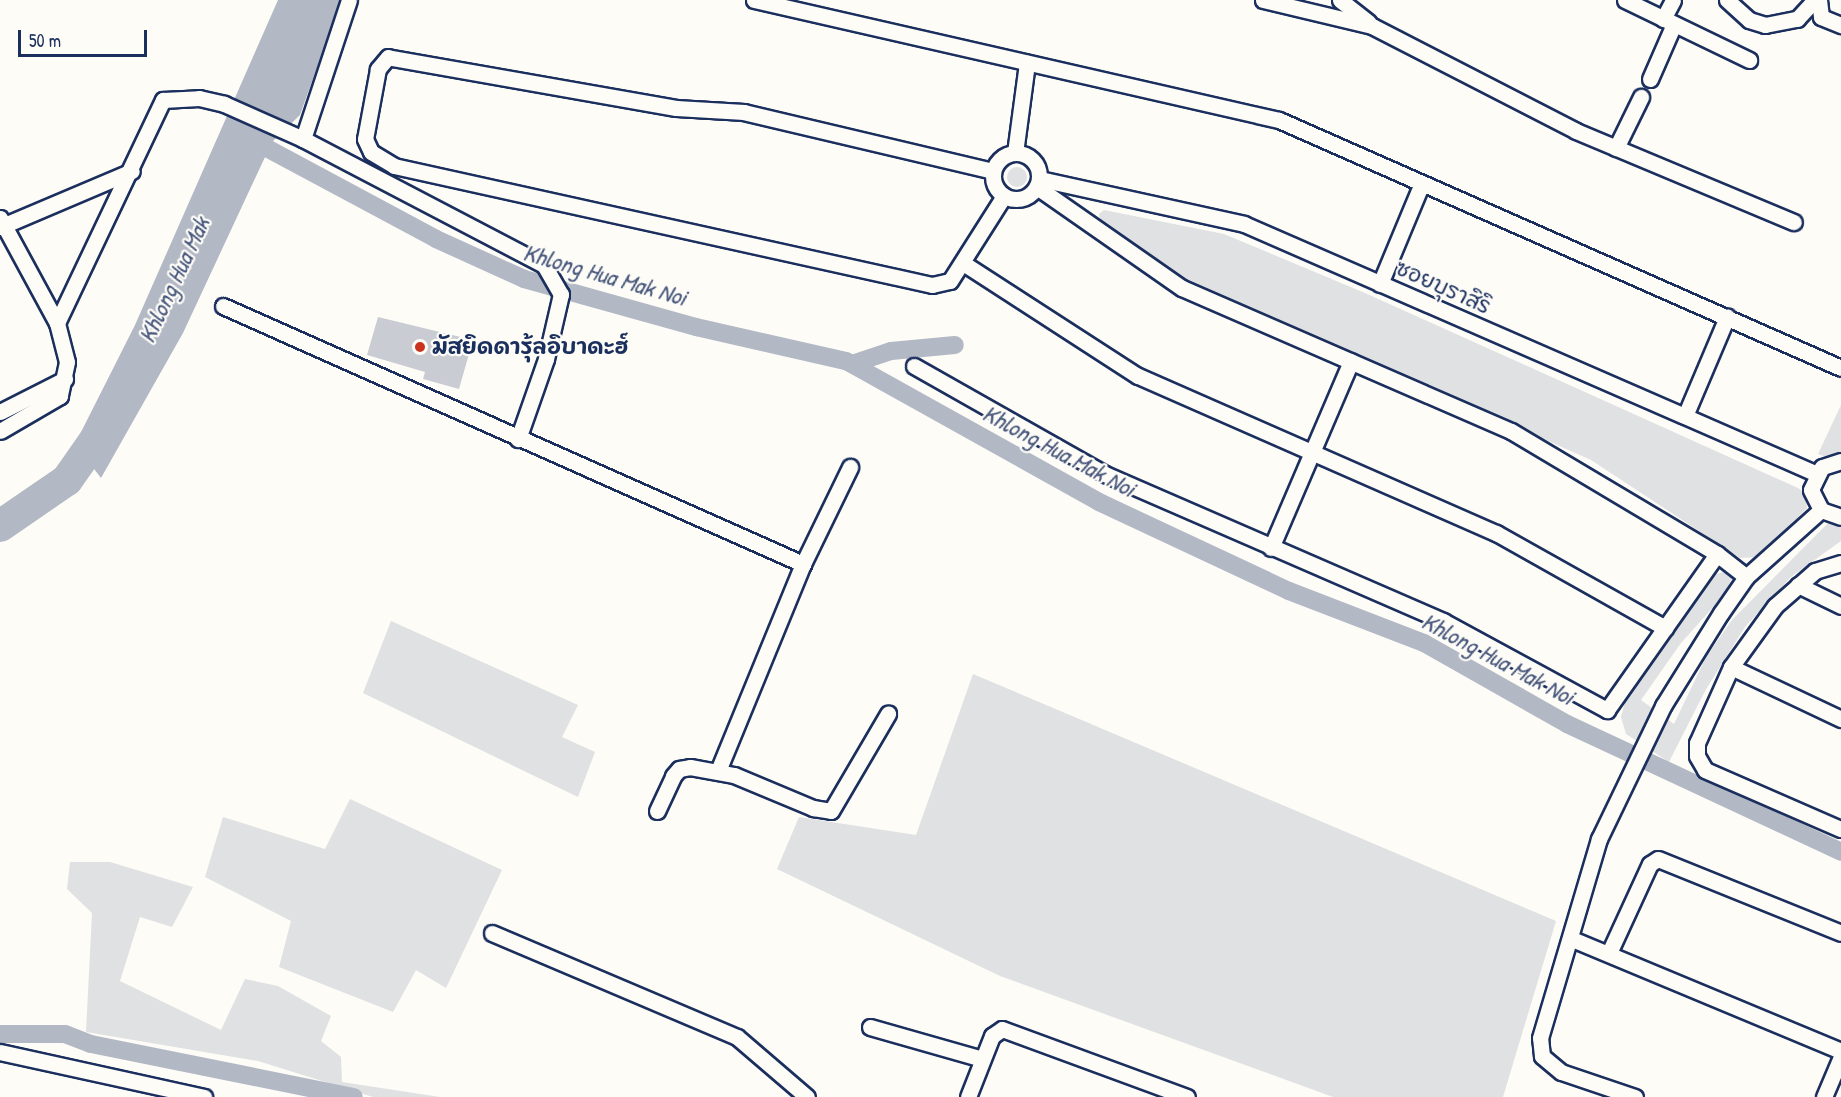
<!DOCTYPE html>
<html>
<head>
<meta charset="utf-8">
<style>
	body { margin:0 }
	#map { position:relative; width:1841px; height:1097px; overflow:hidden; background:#fdfcf7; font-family:"Patrick Hand","Playpen Sans Thai",sans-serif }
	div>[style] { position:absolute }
	.green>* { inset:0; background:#e0e1e3 }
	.round { border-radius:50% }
	.water>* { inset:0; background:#b3b8c5 }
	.canal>* { height:18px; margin:-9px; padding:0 9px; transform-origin:9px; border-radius:9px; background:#b3b8c5 }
	.river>* { height:32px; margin:-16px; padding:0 16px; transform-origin:16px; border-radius:16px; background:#b3b8c5 }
	.building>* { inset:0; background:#c9ccd3 }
	.roads { filter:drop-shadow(2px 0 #1b2f5e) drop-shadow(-2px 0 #1b2f5e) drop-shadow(0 2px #1b2f5e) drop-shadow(0 -2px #1b2f5e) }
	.minor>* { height:15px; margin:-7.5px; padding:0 7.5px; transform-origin:7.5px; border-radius:7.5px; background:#fdfcf7 }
	.minor>.ring { margin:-7.5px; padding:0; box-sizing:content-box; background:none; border:15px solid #fdfcf7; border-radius:50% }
	.dots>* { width:16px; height:16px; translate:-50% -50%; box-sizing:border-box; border:3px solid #fdfcf7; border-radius:50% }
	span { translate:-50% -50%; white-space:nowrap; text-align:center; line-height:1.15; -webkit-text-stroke:4.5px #fdfcf7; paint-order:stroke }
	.street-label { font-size:22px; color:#1b2f5e }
	.poi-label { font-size:22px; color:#1b2f5e; font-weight:700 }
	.left { translate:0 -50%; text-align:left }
	.water-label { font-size:24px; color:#49587d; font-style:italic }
	.scale { position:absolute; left:18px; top:30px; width:129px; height:27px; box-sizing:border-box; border:3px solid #1b2f5e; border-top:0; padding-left:8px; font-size:18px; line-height:21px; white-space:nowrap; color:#1b2f5e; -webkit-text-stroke:4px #fdfcf7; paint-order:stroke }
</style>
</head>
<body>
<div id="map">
	<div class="green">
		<div class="round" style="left:1007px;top:167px;width:20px;height:20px"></div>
		<div style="clip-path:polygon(1104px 210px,1224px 234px,1365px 293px,1798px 488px,1805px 493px,1807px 508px,1759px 557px,1740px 558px,1591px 460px,1194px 284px,1101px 225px,1099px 214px)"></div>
		<div style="clip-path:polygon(1841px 405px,1841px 453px,1829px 458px,1818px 454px)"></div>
		<div style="clip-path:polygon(1831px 520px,1841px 523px,1841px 541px,1791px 577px,1745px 627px,1705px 691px,1669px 762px,1626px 734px,1621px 717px,1625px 702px,1707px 577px,1723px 572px,1732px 578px,1725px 594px,1681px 643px,1641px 700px,1674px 724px,1706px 657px,1732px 620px)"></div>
		<div style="clip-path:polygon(391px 621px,578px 705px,562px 737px,595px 752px,578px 797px,363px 693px)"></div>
		<div style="clip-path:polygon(973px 674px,1556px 921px,1503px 1097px,1333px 1097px,1000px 976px,777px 869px,799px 817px,916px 835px)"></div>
		<div style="clip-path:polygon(350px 799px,502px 870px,446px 988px,416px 970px,393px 1012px,279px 967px,291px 921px,205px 877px,223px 817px,325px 849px)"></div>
		<div style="clip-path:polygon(70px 862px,110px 862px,193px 887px,172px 927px,140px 917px,120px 981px,221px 1030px,245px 979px,278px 986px,331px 1016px,321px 1041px,341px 1057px,342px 1082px,440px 1097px,373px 1097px,258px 1061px,86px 1032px,92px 913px,67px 889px)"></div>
	</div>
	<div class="water">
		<div style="clip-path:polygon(278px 0,341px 0,300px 115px,272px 142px,183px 333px,101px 478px,75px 444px,135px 325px)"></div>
	</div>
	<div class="canal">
		<div style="left:248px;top:138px;width:213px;rotate:28.2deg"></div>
		<div style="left:436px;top:239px;width:97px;rotate:24.4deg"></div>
		<div style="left:524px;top:279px;width:179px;rotate:15.6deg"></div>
		<div style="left:696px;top:327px;width:154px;rotate:12.8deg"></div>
		<div style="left:846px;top:361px;width:290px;rotate:29.1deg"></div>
		<div style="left:1099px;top:502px;width:210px;rotate:25.1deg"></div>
		<div style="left:1289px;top:591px;width:145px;rotate:21.1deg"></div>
		<div style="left:1424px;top:643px;width:164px;rotate:29.5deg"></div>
		<div style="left:1567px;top:724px;width:302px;rotate:25deg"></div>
		<div style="left:852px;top:364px;width:41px;rotate:-18.4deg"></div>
		<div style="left:891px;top:351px;width:64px;rotate:-5.4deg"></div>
		<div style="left:0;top:1034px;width:65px"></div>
		<div style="left:65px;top:1034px;width:28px;rotate:21deg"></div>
		<div style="left:91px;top:1044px;width:268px;rotate:11.4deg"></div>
	</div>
	<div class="river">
		<div style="left:0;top:526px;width:81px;rotate:-34.5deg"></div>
		<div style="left:67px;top:480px;width:73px;rotate:-55deg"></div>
	</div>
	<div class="building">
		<div style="clip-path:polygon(378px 317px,473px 340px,459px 389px,423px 379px,425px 372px,367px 355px)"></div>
	</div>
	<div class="roads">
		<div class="minor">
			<div style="left:754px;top:0;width:539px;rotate:12.88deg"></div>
			<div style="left:1279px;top:120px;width:614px;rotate:23.81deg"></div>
			<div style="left:1263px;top:0;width:112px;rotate:13.4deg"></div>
			<div style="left:1372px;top:26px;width:229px;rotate:27.2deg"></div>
			<div style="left:1576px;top:131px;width:236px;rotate:22.7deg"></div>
			<div style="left:1340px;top:0;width:36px;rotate:38deg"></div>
			<div style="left:1625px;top:0;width:138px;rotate:25.8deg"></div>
			<div style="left:1727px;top:0;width:30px;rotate:42deg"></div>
			<div style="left:1749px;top:20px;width:17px;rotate:17deg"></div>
			<div style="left:1765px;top:25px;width:33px;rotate:-11deg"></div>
			<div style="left:1797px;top:19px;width:26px;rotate:-47deg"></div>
			<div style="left:1819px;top:0;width:17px;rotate:83deg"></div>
			<div style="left:1821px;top:17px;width:22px;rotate:22deg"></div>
			<div style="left:1663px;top:19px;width:21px;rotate:-62deg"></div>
			<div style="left:1650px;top:79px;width:60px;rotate:-66.4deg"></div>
			<div style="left:303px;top:139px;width:146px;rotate:-71.7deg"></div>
			<div style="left:1616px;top:148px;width:57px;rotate:-63.9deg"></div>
			<div class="ring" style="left:993px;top:153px;width:31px;height:31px"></div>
			<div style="left:1015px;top:153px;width:91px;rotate:-82.4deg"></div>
			<div style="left:993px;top:171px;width:256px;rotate:-166.7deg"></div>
			<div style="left:744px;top:112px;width:68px;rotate:-176.6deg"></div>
			<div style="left:676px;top:108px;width:292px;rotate:-170deg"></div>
			<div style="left:388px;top:57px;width:16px;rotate:130deg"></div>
			<div style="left:378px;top:69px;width:71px;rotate:100.5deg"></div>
			<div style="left:365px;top:139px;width:14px;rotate:65deg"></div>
			<div style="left:371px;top:152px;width:27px;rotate:31deg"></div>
			<div style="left:394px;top:166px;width:551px;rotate:12.47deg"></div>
			<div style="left:932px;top:285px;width:18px;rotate:-13deg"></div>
			<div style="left:950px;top:281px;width:101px;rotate:-57.6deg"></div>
			<div style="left:1040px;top:179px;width:209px;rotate:12.4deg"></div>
			<div style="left:1244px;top:224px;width:623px;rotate:23.56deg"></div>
			<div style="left:1037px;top:187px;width:177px;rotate:34.9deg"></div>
			<div style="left:1182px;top:288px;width:359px;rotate:23.5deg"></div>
			<div style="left:1511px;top:431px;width:240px;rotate:30.8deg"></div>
			<div style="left:1717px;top:554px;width:37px;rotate:38deg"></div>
			<div style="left:0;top:218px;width:119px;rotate:61.5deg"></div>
			<div style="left:57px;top:323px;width:40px;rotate:75.6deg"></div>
			<div style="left:67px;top:362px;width:35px;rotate:102deg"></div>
			<div style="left:60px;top:396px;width:69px;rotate:149.7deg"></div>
			<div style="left:0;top:227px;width:143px;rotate:-23deg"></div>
			<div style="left:963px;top:263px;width:208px;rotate:32.9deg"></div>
			<div style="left:1138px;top:376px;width:391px;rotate:23.7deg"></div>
			<div style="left:1496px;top:533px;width:194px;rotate:29.3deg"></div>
			<div style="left:1380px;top:284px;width:109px;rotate:-67.4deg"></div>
			<div style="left:223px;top:306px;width:635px;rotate:23.98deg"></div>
			<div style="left:57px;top:323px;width:247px;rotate:-64.6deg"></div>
			<div style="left:163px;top:100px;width:36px;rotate:-3deg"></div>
			<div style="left:199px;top:98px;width:26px;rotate:13deg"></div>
			<div style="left:224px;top:104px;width:86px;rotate:23.9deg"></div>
			<div style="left:303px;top:139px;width:272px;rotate:27.6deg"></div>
			<div style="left:544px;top:265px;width:34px;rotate:60deg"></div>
			<div style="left:561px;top:294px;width:67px;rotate:103deg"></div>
			<div style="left:546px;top:359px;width:85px;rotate:109.3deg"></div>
			<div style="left:914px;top:366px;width:219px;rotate:29.5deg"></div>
			<div style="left:1105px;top:474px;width:369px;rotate:23.5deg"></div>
			<div style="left:1443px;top:621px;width:187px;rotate:28.5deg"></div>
			<div style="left:1607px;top:710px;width:191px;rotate:-54.8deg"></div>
			<div style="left:0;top:412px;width:73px;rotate:-26.9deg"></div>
			<div style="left:1685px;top:416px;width:108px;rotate:-67deg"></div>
			<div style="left:1841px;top:461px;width:20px;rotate:162deg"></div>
			<div style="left:1822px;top:467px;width:25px;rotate:116deg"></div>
			<div style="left:1811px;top:490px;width:22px;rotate:63deg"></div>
			<div style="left:1821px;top:510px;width:21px;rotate:19deg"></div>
			<div style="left:1271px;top:548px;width:203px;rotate:-66.8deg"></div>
			<div style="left:1841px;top:563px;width:27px;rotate:163deg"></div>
			<div style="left:1815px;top:571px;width:53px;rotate:138.8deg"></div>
			<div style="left:1775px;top:606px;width:75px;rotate:125.8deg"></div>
			<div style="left:1731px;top:667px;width:83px;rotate:114.1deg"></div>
			<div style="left:1697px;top:743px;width:13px;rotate:90deg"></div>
			<div style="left:1697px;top:756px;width:16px;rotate:60deg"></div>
			<div style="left:1705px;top:770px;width:148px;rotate:23.5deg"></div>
			<div style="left:1798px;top:585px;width:48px;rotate:26deg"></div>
			<div style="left:1731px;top:667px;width:122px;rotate:25.3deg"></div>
			<div style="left:718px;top:771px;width:224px;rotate:-67.7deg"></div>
			<div style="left:803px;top:564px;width:108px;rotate:-64.1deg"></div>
			<div style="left:657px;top:811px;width:38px;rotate:-65deg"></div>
			<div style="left:673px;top:776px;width:9px;rotate:-49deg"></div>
			<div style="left:679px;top:769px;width:11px;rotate:-10deg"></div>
			<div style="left:690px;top:767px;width:45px;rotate:10.3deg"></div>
			<div style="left:734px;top:775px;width:86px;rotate:22.7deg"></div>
			<div style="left:813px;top:808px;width:18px;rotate:9deg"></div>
			<div style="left:831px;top:811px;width:113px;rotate:-59.6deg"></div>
			<div style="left:492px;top:933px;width:266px;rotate:23deg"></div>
			<div style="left:737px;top:1037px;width:92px;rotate:40.6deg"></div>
			<div style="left:1572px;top:939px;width:291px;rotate:22.6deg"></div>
			<div style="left:1609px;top:953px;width:98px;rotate:-65.3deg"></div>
			<div style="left:1650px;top:864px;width:9px;rotate:-32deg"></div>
			<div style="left:1658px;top:859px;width:197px;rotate:22deg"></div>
			<div style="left:870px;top:1027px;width:116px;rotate:15.9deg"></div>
			<div style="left:0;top:1052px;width:209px;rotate:12.4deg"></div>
			<div style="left:968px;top:1097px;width:66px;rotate:-68.5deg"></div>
			<div style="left:992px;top:1036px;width:12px;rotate:-35deg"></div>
			<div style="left:1002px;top:1029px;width:197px;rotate:20.2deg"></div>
			<div style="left:1635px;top:1097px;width:78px;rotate:-161.3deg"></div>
			<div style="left:1561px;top:1072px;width:25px;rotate:-140deg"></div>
			<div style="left:1542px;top:1056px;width:18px;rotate:-96deg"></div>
			<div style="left:1540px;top:1038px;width:208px;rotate:-73.5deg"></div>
			<div style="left:1599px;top:839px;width:148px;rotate:-64.3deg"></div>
			<div style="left:1663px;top:706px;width:110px;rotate:-58.1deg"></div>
			<div style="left:1721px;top:613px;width:44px;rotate:-55.2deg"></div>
			<div style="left:1746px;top:577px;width:101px;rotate:-41.8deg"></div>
			<div style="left:1824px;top:1097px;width:43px;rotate:-67deg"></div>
		</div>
	</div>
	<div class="dots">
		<div style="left:420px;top:347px;background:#c8321e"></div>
	</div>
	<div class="street-label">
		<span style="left:1443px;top:287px;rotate:24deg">ซอยบุราสิริ</span>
	</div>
	<div class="poi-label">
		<span class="left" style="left:432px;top:347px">มัสยิดดารุ้ลอิบาดะฮ์</span>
	</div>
	<div class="water-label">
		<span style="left:605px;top:275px;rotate:16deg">Khlong Hua Mak Noi</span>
		<span style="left:174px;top:280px;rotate:-65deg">Khlong Hua Mak</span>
		<span style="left:1059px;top:451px;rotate:28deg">Khlong Hua Mak Noi</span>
		<span style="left:1498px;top:659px;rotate:28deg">Khlong Hua Mak Noi</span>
	</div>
	<div class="scale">50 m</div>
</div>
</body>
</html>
